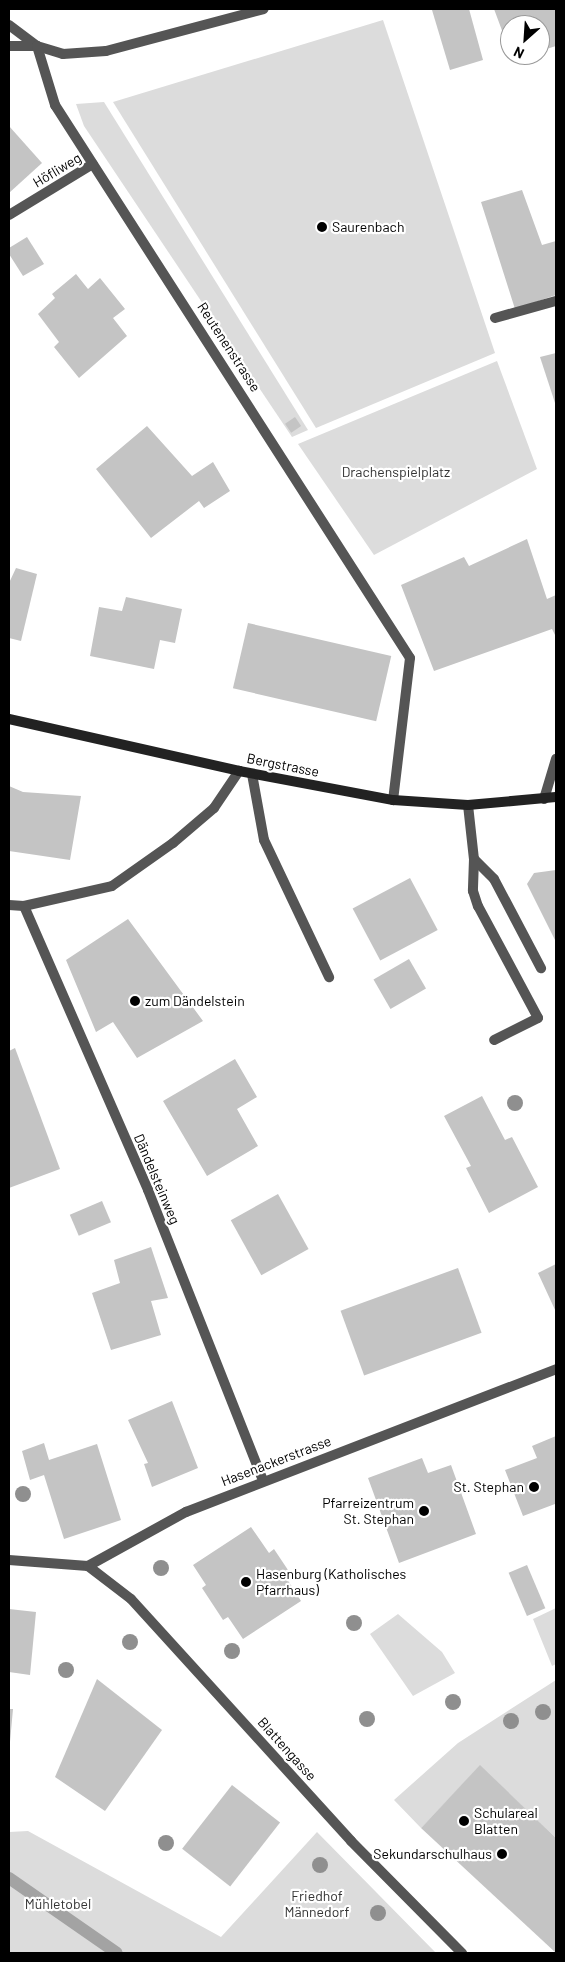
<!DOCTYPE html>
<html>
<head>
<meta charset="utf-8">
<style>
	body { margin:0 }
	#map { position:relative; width:565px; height:1962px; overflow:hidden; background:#fff; font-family:Barlow,sans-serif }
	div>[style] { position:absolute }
	.green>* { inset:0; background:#dcdcdc }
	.stream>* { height:12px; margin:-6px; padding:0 6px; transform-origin:6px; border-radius:6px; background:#a3a3a3 }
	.building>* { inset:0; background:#c4c4c4; transform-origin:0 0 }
	.lane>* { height:10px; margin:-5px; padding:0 5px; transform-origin:5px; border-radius:5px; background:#555 }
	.street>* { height:10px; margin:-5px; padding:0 5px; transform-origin:5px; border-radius:5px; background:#555 }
	.secondary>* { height:10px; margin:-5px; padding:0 5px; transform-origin:5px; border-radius:5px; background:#222 }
	.trees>* { width:16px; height:16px; margin:-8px; border-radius:50%; background:#8f8f8f }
	.dots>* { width:14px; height:14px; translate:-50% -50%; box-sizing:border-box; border:2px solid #fff; border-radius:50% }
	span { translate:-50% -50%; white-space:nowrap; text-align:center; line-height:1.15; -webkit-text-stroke:4.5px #fff; paint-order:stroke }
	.street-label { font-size:14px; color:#000 }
	.poi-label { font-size:14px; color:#000 }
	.left { translate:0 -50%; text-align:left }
	.right { translate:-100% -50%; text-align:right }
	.park-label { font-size:14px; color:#333 }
	.frame { position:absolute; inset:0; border:10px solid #000; pointer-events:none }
	.north { position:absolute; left:500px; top:15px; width:50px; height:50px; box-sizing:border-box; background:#fff; border:1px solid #999; border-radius:50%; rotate:206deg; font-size:14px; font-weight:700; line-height:20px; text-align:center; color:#000 }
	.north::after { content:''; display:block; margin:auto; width:18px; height:22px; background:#000; clip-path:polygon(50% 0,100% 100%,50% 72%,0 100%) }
</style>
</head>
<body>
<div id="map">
	<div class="green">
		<div style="clip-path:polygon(383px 20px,495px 353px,316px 428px,113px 102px)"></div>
		<div style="clip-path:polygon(104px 102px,308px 430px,292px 437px,84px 126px,76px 104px)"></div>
		<div style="clip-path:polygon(497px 361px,537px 469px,374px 555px,298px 444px)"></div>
		<div style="clip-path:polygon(556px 1608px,556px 1664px,552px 1666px,533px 1619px)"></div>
		<div style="clip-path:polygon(398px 1614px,442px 1652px,455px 1673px,413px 1696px,370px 1634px)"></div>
		<div style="clip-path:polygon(556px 1680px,556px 1838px,480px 1766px,421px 1828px,394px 1800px,458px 1743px)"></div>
		<div style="clip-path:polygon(28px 1831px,221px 1937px,317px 1832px,436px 1953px,9px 1953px,9px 1832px)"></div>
	</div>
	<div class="stream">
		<div style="left:9px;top:1878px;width:131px;rotate:34.8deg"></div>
	</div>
	<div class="building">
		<div style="clip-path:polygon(438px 9px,469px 9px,483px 60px,450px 70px,432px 10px)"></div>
		<div style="clip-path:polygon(494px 9px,556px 9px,556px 46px,540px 51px,540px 25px,510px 25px,510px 52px)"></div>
		<div style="clip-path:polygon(9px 126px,42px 163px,9px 193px)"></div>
		<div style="clip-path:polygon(522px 190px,542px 245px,556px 241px,556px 295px,515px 309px,481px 202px)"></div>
		<div style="clip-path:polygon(27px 237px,44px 264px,23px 276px,9px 254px,9px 248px)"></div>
		<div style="clip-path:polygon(76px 274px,88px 289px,100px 278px,125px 309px,113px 318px,127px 336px,79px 378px,54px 347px,59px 342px,38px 314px,55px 298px,52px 294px)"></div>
		<div style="clip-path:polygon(556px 353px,556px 406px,540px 357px)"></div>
		<div style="left:295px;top:417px;width:11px;height:12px;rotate:56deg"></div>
		<div style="clip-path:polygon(147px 426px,192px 476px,213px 462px,230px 491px,204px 508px,199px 501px,151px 538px,96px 469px)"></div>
		<div style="clip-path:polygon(527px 539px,547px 599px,556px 595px,556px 637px,552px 629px,434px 671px,401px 585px,464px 557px,469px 566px)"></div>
		<div style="clip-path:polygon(16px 568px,37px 574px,21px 641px,9px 638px,9px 583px)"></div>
		<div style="clip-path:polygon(126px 597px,182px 609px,175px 643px,160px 640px,154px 669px,90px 656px,99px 607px,122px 611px)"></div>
		<div style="left:248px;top:623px;width:147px;height:67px;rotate:13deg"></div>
		<div style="clip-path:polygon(9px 786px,23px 792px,81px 796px,70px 860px,9px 851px)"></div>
		<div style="clip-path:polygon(556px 870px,556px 942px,527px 884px,534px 873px)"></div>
		<div style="left:410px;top:878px;width:59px;height:65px;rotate:62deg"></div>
		<div style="clip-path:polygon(128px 919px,203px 1021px,137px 1058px,113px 1022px,96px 1032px,66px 960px)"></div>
		<div style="left:409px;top:959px;width:34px;height:41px;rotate:60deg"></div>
		<div style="clip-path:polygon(15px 1048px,60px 1169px,9px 1188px,9px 1051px)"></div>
		<div style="clip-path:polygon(235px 1059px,257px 1097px,237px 1109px,258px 1146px,207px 1176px,163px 1101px)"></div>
		<div style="clip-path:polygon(482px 1096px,505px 1140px,512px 1137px,538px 1187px,489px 1213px,466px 1168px,471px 1166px,444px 1116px)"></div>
		<div style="left:278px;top:1194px;width:63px;height:54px;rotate:61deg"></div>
		<div style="left:102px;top:1201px;width:23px;height:35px;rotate:67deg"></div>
		<div style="clip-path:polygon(151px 1247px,168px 1298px,151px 1301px,161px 1335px,111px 1350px,92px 1293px,120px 1283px,114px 1260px)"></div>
		<div style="clip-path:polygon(556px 1264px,556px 1312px,538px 1273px)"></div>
		<div style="left:458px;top:1268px;width:69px;height:125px;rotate:70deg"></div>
		<div style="clip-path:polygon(172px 1401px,198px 1468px,152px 1487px,144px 1464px,148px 1463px,128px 1420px)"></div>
		<div style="clip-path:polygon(556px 1436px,556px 1508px,555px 1504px,523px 1516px,505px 1470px,537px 1458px,532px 1446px)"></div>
		<div style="clip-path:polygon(44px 1443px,49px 1460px,97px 1444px,121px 1520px,64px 1539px,44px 1475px,30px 1480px,22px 1451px)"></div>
		<div style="clip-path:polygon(422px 1458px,428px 1473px,451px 1465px,476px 1534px,399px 1563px,368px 1478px)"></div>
		<div style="clip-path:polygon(251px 1527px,269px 1553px,274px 1549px,292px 1576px,287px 1579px,301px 1601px,243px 1639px,228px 1617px,223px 1620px,202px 1588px,206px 1585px,193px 1565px)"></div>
		<div style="left:527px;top:1565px;width:47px;height:20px;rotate:67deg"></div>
		<div style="clip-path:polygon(9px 1609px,36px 1612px,30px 1675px,9px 1672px)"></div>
		<div style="clip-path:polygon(97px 1679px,162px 1730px,105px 1811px,55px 1777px)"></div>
		<div style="clip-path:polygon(9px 1709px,13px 1709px,10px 1742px,9px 1742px)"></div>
		<div style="clip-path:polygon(480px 1765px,556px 1838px,556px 1953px,421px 1828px)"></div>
		<div style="left:232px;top:1785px;width:61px;height:81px;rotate:38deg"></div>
	</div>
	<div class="lane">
		<div style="left:252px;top:774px;width:67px;rotate:79.7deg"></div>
		<div style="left:264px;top:840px;width:152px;rotate:64.6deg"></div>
		<div style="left:544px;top:799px;width:42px;rotate:-73.3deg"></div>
		<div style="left:468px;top:805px;width:54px;rotate:83.7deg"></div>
		<div style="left:474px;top:859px;width:32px;rotate:92deg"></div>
		<div style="left:473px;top:891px;width:16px;rotate:72deg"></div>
		<div style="left:478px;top:906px;width:127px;rotate:61.8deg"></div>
		<div style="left:538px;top:1018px;width:49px;rotate:153.4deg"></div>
		<div style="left:474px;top:859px;width:28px;rotate:45deg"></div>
		<div style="left:494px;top:879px;width:101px;rotate:62.2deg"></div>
		<div style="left:24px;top:906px;width:90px;rotate:-12.8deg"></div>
		<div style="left:112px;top:886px;width:75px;rotate:-35.2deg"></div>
		<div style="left:173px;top:843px;width:54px;rotate:-40.5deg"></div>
		<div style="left:214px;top:808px;width:45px;rotate:-56deg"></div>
	</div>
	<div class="street">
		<div style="left:9px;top:25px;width:35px;rotate:37deg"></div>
		<div style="left:9px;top:46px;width:28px"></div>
		<div style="left:37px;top:46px;width:27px;rotate:17deg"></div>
		<div style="left:63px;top:54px;width:43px;rotate:-4deg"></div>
		<div style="left:106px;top:51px;width:163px;rotate:-14.9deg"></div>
		<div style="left:37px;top:46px;width:62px;rotate:73deg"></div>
		<div style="left:55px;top:105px;width:657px;rotate:57.3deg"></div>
		<div style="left:410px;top:658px;width:143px;rotate:96.8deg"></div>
		<div style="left:9px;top:215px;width:98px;rotate:-31.3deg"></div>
		<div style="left:495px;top:318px;width:63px;rotate:-15.6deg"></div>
		<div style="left:9px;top:905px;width:15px;rotate:4deg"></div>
		<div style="left:24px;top:906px;width:310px;rotate:66.4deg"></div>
		<div style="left:148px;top:1190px;width:312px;rotate:68.4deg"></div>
		<div style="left:9px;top:1560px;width:79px;rotate:4.3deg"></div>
		<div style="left:88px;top:1566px;width:112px;rotate:-28.9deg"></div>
		<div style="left:186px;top:1512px;width:397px;rotate:-21.1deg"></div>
		<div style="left:88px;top:1566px;width:54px;rotate:37.5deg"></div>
		<div style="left:131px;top:1599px;width:327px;rotate:47.7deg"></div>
		<div style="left:351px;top:1841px;width:158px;rotate:45.3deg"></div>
	</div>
	<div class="secondary">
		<div style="left:9px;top:719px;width:236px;rotate:12.7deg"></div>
		<div style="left:239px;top:771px;width:157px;rotate:10.7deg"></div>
		<div style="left:393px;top:800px;width:75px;rotate:3.8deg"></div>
		<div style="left:468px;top:805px;width:88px;rotate:-5.2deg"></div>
	</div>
	<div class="trees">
		<div style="left:515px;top:1103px"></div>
		<div style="left:23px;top:1494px"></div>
		<div style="left:161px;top:1568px"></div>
		<div style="left:354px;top:1623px"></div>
		<div style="left:130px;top:1642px"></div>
		<div style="left:232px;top:1651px"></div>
		<div style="left:66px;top:1670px"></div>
		<div style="left:453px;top:1702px"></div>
		<div style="left:543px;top:1712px"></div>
		<div style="left:367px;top:1719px"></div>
		<div style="left:511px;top:1721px"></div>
		<div style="left:166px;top:1843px"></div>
		<div style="left:320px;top:1865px"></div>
		<div style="left:378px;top:1913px"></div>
	</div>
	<div class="dots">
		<div style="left:322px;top:227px;background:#000"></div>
		<div style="left:135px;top:1001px;background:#000"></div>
		<div style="left:534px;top:1487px;background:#000"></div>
		<div style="left:424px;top:1511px;background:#000"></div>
		<div style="left:246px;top:1582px;background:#000"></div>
		<div style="left:464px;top:1821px;background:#000"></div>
		<div style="left:502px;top:1854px;background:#000"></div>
	</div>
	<div class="street-label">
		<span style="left:57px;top:170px;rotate:-31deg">Höfliweg</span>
		<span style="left:229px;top:347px;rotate:57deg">Reutenenstrasse</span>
		<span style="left:283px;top:765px;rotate:11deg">Bergstrasse</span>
		<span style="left:157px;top:1179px;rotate:67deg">Dändelsteinweg</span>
		<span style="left:276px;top:1461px;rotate:-21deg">Hasenackerstrasse</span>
		<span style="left:287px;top:1749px;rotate:48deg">Blattengasse</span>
	</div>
	<div class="poi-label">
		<span class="left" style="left:332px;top:227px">Saurenbach</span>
		<span class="left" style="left:145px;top:1001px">zum Dändelstein</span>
		<span class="right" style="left:524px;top:1487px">St. Stephan</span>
		<span class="right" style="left:414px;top:1511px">Pfarreizentrum<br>St. Stephan</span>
		<span class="left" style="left:256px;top:1582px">Hasenburg (Katholisches<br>Pfarrhaus)</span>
		<span class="left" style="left:474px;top:1821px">Schulareal<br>Blatten</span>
		<span class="right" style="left:492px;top:1854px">Sekundarschulhaus</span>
	</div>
	<div class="park-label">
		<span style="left:396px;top:472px">Drachenspielplatz</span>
		<span style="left:317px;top:1904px">Friedhof<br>Männedorf</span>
		<span style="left:58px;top:1904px">Mühletobel</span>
	</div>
	<div class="frame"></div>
	<div class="north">N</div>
</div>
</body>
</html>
